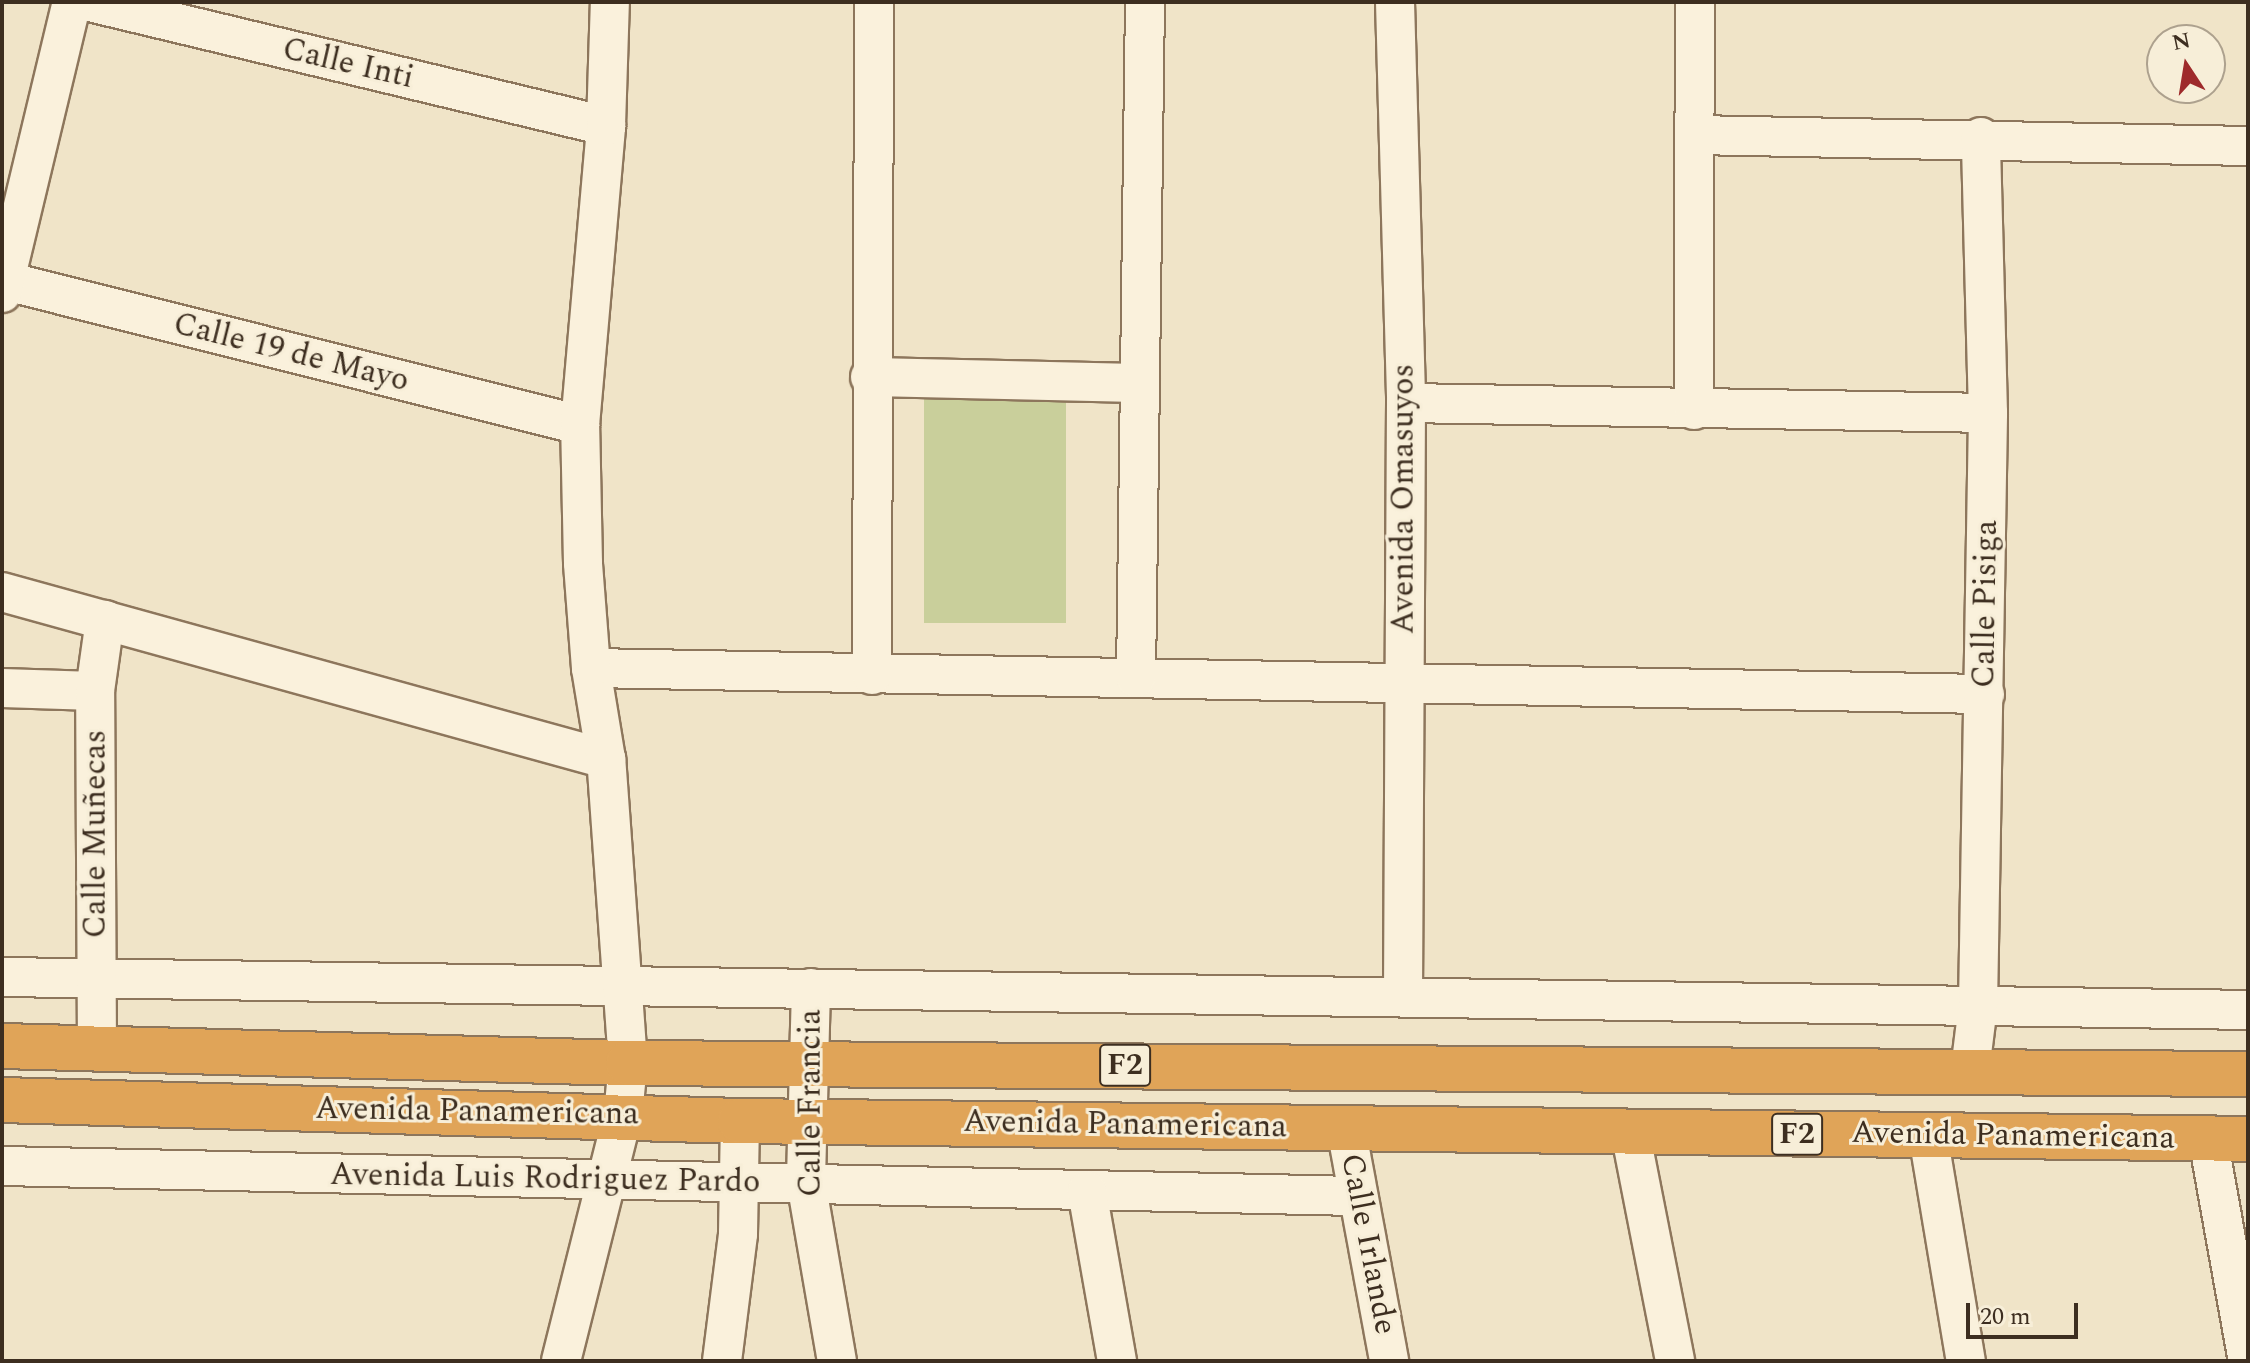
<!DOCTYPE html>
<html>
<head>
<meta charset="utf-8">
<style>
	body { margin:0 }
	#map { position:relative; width:2250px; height:1363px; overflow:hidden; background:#f0e4c8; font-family:Spectral,serif }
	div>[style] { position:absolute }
	.green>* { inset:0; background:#c9cf9b; transform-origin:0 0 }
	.roads { filter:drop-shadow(2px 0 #8d765c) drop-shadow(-2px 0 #8d765c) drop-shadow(0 2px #8d765c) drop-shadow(0 -2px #8d765c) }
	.minor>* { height:38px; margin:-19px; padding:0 19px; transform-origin:19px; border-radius:19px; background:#faf1dc }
	.highway>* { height:44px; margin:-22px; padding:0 22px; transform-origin:22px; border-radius:22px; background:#e0a458 }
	span { translate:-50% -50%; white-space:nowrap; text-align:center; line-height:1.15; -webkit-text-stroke:6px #f7eed8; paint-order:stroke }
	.shield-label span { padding:2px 6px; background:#f7eed8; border:2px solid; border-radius:6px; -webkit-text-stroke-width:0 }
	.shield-label { font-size:30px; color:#3d2e20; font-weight:700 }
	.street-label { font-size:32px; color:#3d2e20 }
	.frame { position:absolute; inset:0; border:4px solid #3d2e20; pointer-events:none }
	.north { position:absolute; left:2146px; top:24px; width:80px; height:80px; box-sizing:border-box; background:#f7eed8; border:2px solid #ada18e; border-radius:50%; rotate:348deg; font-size:22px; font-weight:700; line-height:32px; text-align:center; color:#3d2e20 }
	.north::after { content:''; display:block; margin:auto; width:28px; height:36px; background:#9e2a2b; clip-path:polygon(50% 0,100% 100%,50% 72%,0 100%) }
	.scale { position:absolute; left:1966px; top:1303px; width:112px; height:36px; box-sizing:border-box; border:4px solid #3d2e20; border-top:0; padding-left:10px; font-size:24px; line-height:28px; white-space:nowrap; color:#3d2e20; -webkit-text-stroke:6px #f7eed8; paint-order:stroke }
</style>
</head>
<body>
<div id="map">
	<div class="green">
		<div style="left:924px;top:397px;width:142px;height:226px"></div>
	</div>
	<div class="roads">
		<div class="minor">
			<div style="left:90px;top:2px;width:531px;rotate:13.51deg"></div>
			<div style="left:1395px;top:2px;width:401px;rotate:88.4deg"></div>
			<div style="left:1406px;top:403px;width:594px;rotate:90.29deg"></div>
			<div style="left:1695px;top:135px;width:553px;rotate:1.14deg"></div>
			<div style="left:2px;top:280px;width:596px;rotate:14.08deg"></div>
			<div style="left:2px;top:293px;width:299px;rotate:-76.5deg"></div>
			<div style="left:870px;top:377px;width:270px;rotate:1.3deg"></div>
			<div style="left:1406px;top:403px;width:582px;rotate:0.98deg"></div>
			<div style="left:1694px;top:410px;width:408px;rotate:-89.9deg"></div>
			<div style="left:2px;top:592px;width:627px;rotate:15.46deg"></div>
			<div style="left:591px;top:668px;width:1394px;rotate:1.07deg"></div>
			<div style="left:872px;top:675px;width:673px;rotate:-89.83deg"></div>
			<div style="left:1136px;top:678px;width:676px;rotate:-89.24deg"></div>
			<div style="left:2px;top:688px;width:93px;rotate:1.8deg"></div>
			<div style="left:2px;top:977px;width:2246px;rotate:0.84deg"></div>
			<div style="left:811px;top:988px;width:194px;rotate:91.5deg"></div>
			<div style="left:806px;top:1182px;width:182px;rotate:80.2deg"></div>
			<div style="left:97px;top:1049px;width:358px;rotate:-90.3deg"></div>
			<div style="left:95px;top:691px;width:72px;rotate:-82deg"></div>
			<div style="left:1970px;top:1070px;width:64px;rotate:-82.9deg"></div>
			<div style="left:1978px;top:1006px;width:593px;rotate:-89.03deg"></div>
			<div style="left:1988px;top:413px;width:276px;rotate:-91.5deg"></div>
			<div style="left:1346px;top:1128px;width:237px;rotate:79.5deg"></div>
			<div style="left:1630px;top:1131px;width:234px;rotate:78.9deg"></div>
			<div style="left:1928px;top:1135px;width:229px;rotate:80.5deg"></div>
			<div style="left:2208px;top:1139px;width:226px;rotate:79.8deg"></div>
			<div style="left:2px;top:1166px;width:1356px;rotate:1.27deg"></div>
			<div style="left:1087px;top:1191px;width:173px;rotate:80deg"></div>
			<div style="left:561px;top:1361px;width:254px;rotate:-75.9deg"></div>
			<div style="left:623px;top:1115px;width:52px;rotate:-84.5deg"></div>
			<div style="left:628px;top:1063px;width:305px;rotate:-94.1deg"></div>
			<div style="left:606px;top:759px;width:92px;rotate:-99.4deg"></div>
			<div style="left:591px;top:668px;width:105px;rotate:-94.4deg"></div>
			<div style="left:583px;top:563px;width:138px;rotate:-91.2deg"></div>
			<div style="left:580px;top:425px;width:300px;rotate:-85deg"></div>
			<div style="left:606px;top:126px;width:124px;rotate:-88.2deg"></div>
			<div style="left:722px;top:1361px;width:128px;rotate:-82.8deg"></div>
			<div style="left:738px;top:1234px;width:113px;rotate:-89deg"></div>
		</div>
		<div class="highway">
			<div style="left:2px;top:1046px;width:626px;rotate:1.56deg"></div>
			<div style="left:628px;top:1063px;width:1620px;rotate:0.39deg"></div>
			<div style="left:2px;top:1100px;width:738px;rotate:1.63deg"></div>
			<div style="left:740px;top:1121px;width:1508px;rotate:0.68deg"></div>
		</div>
	</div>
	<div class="shield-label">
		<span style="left:1125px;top:1065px">F2</span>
		<span style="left:1797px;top:1134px">F2</span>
	</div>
	<div class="street-label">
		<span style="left:348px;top:64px;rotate:13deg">Calle Inti</span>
		<span style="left:291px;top:353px;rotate:14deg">Calle 19 de Mayo</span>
		<span style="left:1404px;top:499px;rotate:-90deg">Avenida Omasuyos</span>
		<span style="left:1986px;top:604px;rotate:-89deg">Calle Pisiga</span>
		<span style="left:96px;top:834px;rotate:-90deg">Calle Muñecas</span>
		<span style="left:811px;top:1103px;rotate:-90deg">Calle Francia</span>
		<span style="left:477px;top:1112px;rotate:1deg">Avenida Panamericana</span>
		<span style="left:1125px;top:1125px;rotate:1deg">Avenida Panamericana</span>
		<span style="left:2013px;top:1136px;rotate:1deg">Avenida Panamericana</span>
		<span style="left:545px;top:1179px;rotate:1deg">Avenida Luis Rodriguez Pardo</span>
		<span style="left:1368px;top:1244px;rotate:79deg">Calle Irlande</span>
	</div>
	<div class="frame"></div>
	<div class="north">N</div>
	<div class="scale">20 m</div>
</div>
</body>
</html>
